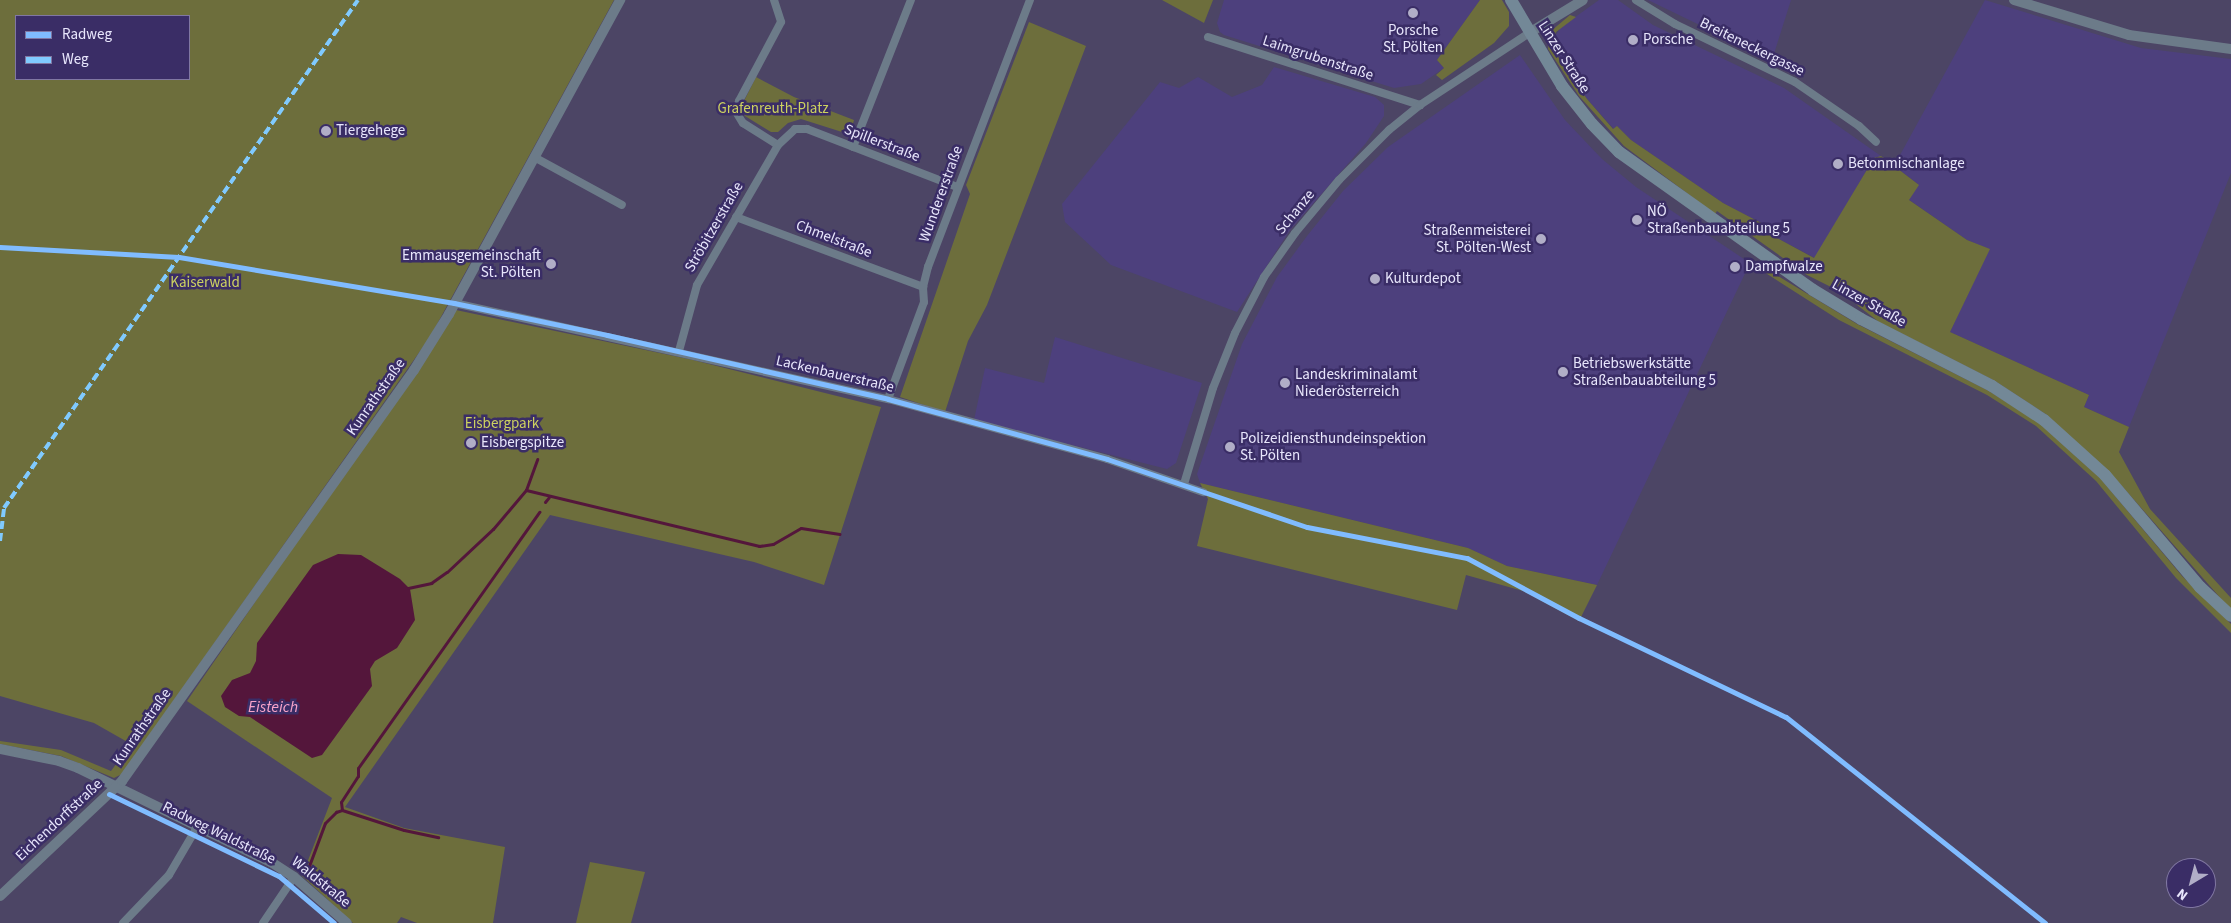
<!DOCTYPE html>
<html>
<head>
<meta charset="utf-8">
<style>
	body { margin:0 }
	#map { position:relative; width:2231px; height:923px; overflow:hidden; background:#4c4565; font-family:"Source Sans 3",sans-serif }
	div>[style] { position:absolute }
	.built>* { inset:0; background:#4d407d }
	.green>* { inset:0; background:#6d6e3c }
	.water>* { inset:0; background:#54163b }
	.stream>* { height:3px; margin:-1.5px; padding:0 1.5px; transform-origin:1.5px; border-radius:1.5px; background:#54163b }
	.minor>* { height:8px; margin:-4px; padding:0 4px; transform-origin:4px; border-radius:4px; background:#6c7b89 }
	.tertiary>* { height:10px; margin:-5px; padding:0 5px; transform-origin:5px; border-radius:5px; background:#6c7b89 }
	.primary>* { height:12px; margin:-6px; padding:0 6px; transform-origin:6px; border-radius:6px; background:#738897 }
	.quiet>* { height:4px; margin-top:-2px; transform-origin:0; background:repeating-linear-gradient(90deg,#80caff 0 8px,transparent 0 12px) }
	.cycleway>* { height:5px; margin:-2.5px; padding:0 2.5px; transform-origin:2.5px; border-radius:2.5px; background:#80bcff }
	.dots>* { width:14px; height:14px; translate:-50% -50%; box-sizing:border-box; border:2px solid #3a2d66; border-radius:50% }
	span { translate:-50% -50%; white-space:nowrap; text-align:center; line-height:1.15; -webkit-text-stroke:5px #3a2d66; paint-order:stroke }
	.poi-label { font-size:15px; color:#e8e6fc }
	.left { translate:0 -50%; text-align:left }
	.right { translate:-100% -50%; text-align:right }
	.street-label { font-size:15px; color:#e8e6fc }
	.park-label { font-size:15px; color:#cdd260 }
	.water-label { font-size:16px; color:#f8a4ca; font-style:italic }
	.legend { position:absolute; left:15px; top:15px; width:175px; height:65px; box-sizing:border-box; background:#3a2d66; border:1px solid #8077a2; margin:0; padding:6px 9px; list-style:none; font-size:15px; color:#e8e6fc }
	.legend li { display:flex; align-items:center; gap:10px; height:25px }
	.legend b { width:25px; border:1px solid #8077a2 }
	.north { position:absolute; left:2166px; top:858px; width:50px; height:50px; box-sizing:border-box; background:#3a2d66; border:1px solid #8077a2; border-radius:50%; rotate:217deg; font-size:14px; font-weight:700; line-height:20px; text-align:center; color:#e8e6fc }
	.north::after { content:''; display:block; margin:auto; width:18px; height:22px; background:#b1aec7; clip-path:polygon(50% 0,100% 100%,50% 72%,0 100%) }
</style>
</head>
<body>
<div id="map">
	<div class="built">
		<div style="clip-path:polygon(1224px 0,1480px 0,1437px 60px,1444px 68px,1421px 84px,1394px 88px,1224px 35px,1220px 32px,1217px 23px)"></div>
		<div style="clip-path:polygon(1599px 0,1618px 0,1653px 25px,1784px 88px,1881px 156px,1874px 158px,1815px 258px,1764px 231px,1767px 226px,1723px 203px,1631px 140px,1617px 126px,1614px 129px,1587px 99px,1551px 44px,1560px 28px)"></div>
		<div style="clip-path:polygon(1648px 0,1791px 0,1772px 60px)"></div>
		<div style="clip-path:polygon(1985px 0,2141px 48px,2231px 59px,2231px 173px,2129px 427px,2084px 407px,2089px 395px,1950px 332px,1989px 249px,1967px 240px,1908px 199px,1918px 184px,1894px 166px)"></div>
		<div style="clip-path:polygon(1520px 55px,1565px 120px,1602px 159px,1636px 187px,1750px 263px,1597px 585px,1507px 566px,1468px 548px,1200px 483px,1197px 474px,1242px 344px,1277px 277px,1307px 236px,1343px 191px,1388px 147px)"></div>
		<div style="clip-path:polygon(1274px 67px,1375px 97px,1384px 105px,1384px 116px,1366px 143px,1290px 230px,1237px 312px,1111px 265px,1065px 222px,1062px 204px,1160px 82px,1179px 88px,1198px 77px,1232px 97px,1262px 85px)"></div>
		<div style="clip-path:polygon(1055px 337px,1202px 383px,1176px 463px,1167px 469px,974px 420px,985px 368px,1044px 383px)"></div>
	</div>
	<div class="green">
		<div style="clip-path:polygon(evenodd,0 0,614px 0,430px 337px,122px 774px,114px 778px,61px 756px,0 744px,0 741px,61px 750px,111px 771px,131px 744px,94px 723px,0 696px,0 0,16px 16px,189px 16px,189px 79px,16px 79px,16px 16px)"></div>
		<div style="clip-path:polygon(1162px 0,1213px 0,1204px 23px)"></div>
		<div style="clip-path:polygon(1480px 0,1502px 0,1509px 12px,1509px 26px,1494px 43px,1442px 80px,1436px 75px,1444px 68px,1437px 60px)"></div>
		<div style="clip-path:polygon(1570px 15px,1576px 17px,1556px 32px,1551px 44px,1553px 50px,1587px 99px,1613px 129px,1617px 126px,1631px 140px,1723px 203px,1767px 226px,1764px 231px,1814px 258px,1874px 158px,1881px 156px,1919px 185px,1909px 200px,1967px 240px,1990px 249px,1950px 332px,2089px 395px,2084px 407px,2129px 427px,2119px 452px,2150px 509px,2231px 598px,2231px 610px,2121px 485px,2047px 415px,1995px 381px,1879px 322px,1839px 291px,1807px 275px,1717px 211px,1715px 214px,1624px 146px,1579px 96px,1548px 49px,1551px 31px)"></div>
		<div style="clip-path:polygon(1029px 22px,1086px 46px,987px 305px,968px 341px,945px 412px,900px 397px,970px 194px,966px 185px)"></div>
		<div style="clip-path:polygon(756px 77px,794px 97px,854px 120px,852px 127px,842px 132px,801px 119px,788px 123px,778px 132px,771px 132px,745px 116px,740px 109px)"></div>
		<div style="clip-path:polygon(1755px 262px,1857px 324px,1989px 391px,2039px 423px,2100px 478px,2182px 576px,2231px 624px,2231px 633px,2176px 578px,2096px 481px,2036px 426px,1987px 395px,1839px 320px,1750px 263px)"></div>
		<div style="clip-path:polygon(456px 310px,693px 360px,881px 407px,824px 585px,754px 562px,550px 515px,345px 807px,404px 828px,505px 847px,493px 923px,417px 923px,401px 917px,397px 923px,353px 923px,302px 876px,332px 798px,187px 701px)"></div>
		<div style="clip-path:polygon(1200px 483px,1468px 548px,1507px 566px,1597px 585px,1579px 621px,1523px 591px,1466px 575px,1457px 610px,1197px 546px,1208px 499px)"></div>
		<div style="clip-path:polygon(590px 862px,645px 872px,631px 923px,576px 923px)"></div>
	</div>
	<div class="water">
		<div style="clip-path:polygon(338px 554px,361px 555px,400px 579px,410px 589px,415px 620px,397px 648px,375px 661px,370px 669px,372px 686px,322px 755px,312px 758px,250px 717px,239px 716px,225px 707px,221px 696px,232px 680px,250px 673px,256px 661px,257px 643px,313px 565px)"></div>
	</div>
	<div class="stream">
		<div style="left:526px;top:490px;width:33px;rotate:-70deg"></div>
		<div style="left:545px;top:502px;width:6px;rotate:-51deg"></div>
		<div style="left:408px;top:588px;width:24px;rotate:-12deg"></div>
		<div style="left:431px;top:583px;width:19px;rotate:-35deg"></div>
		<div style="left:447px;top:572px;width:63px;rotate:-43.1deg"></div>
		<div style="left:493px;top:529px;width:51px;rotate:-49.8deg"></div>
		<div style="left:526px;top:490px;width:240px;rotate:13.5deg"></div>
		<div style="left:759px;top:546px;width:14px;rotate:-8deg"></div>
		<div style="left:773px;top:544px;width:32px;rotate:-30deg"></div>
		<div style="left:801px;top:528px;width:39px;rotate:9deg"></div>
		<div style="left:342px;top:810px;width:8px;rotate:-97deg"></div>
		<div style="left:341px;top:802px;width:31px;rotate:-57deg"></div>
		<div style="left:358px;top:776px;width:8px;rotate:-90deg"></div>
		<div style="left:358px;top:768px;width:314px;rotate:-54.7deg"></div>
		<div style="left:306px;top:874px;width:54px;rotate:-69.6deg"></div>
		<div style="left:325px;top:823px;width:16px;rotate:-45deg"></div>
		<div style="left:336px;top:812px;width:6px;rotate:-18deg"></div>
		<div style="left:342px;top:810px;width:65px;rotate:17.9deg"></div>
		<div style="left:404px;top:830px;width:35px;rotate:12deg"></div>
	</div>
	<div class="minor">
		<div style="left:774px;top:0;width:23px;rotate:72deg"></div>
		<div style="left:781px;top:22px;width:89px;rotate:118deg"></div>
		<div style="left:739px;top:101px;width:11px;rotate:105deg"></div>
		<div style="left:736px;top:112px;width:13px;rotate:58deg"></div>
		<div style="left:743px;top:123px;width:41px;rotate:32.2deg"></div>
		<div style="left:1636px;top:0;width:46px;rotate:31.6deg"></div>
		<div style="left:1675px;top:24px;width:133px;rotate:25.8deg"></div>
		<div style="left:1795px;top:82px;width:78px;rotate:34.5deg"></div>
		<div style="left:1859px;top:126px;width:23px;rotate:43deg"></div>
		<div style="left:1208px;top:37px;width:223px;rotate:17.8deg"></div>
		<div style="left:853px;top:147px;width:158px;rotate:-68.5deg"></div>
		<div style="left:534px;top:157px;width:100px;rotate:28.6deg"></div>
		<div style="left:736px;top:217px;width:200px;rotate:20.5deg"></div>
		<div style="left:454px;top:303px;width:444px;rotate:12.5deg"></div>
		<div style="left:888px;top:399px;width:227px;rotate:15.3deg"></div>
		<div style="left:1107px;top:459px;width:102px;rotate:19deg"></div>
		<div style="left:679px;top:351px;width:68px;rotate:-74.7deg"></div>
		<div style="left:697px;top:285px;width:162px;rotate:-59.9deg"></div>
		<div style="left:778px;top:145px;width:23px;rotate:-43deg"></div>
		<div style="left:795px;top:129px;width:12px"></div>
		<div style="left:807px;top:129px;width:161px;rotate:21.1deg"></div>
		<div style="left:888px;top:399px;width:103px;rotate:-69.6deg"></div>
		<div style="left:924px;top:302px;width:15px;rotate:-94deg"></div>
		<div style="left:923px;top:287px;width:21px;rotate:-76deg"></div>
		<div style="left:928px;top:267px;width:286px;rotate:-69.1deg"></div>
		<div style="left:1184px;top:484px;width:100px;rotate:-73.2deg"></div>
		<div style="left:1213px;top:388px;width:59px;rotate:-68.2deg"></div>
		<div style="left:1235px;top:333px;width:63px;rotate:-62.6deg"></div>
		<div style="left:1264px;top:277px;width:54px;rotate:-54.8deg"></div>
		<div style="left:1295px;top:233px;width:69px;rotate:-50.3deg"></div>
		<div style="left:1339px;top:180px;width:71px;rotate:-45deg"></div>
		<div style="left:1389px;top:130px;width:40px;rotate:-39deg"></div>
		<div style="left:1420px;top:105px;width:131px;rotate:-33.4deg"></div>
		<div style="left:123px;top:923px;width:66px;rotate:-46.2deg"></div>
		<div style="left:169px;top:875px;width:56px;rotate:-59.7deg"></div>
		<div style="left:263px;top:923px;width:55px;rotate:-56deg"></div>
	</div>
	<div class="tertiary">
		<div style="left:2014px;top:0;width:120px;rotate:16.9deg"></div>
		<div style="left:2129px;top:35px;width:103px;rotate:7.8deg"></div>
		<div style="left:1529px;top:33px;width:63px;rotate:-31.4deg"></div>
		<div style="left:0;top:749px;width:60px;rotate:11.5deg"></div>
		<div style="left:59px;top:761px;width:20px;rotate:20deg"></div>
		<div style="left:78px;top:768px;width:215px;rotate:26deg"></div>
		<div style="left:271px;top:862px;width:27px;rotate:33deg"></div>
		<div style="left:294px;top:877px;width:70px;rotate:41deg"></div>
		<div style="left:0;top:896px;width:168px;rotate:-43.3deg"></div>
		<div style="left:122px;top:781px;width:504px;rotate:-54.61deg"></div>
		<div style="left:414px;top:370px;width:66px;rotate:-58deg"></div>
		<div style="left:449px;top:314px;width:358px;rotate:-61.4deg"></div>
	</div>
	<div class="primary">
		<div style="left:1511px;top:0;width:100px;rotate:59.3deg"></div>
		<div style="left:1562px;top:86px;width:48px;rotate:51.7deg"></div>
		<div style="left:1592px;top:124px;width:39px;rotate:46deg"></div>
		<div style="left:1619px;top:152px;width:238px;rotate:35.4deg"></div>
		<div style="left:1813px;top:290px;width:56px;rotate:31.1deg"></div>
		<div style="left:1861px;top:319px;width:147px;rotate:27.1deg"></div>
		<div style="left:1992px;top:386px;width:62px;rotate:33.2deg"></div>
		<div style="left:2044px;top:420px;width:82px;rotate:42deg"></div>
		<div style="left:2105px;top:475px;width:147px;rotate:49.7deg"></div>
		<div style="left:2200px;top:587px;width:42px;rotate:43.1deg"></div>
	</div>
	<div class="quiet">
		<div style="left:0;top:541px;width:33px;rotate:-83deg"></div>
		<div style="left:4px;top:508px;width:619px;rotate:-55.13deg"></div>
	</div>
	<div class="cycleway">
		<div style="left:0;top:247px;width:179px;rotate:3.2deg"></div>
		<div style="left:179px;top:257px;width:279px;rotate:9.5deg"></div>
		<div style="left:454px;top:303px;width:156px;rotate:11.8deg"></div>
		<div style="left:607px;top:335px;width:288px;rotate:12.8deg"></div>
		<div style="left:888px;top:399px;width:227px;rotate:15.3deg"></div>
		<div style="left:1107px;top:459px;width:211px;rotate:18.8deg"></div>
		<div style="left:1307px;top:527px;width:163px;rotate:11deg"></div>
		<div style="left:1467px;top:558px;width:127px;rotate:28.2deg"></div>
		<div style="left:1579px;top:618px;width:229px;rotate:25.6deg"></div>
		<div style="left:1786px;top:717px;width:331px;rotate:38.5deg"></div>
		<div style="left:109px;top:794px;width:189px;rotate:25.8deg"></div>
		<div style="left:279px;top:876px;width:72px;rotate:40.5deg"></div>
	</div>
	<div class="dots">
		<div style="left:1413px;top:13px;background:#b1aec7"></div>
		<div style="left:1633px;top:40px;background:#b1aec7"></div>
		<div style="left:326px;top:131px;background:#b1aec7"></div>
		<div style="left:1838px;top:164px;background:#b1aec7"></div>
		<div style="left:1637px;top:220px;background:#b1aec7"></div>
		<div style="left:1541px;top:239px;background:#b1aec7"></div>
		<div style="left:551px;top:264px;background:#b1aec7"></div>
		<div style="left:1735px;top:267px;background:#b1aec7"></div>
		<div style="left:1375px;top:279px;background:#b1aec7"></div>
		<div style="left:1563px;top:372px;background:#b1aec7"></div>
		<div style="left:1285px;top:383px;background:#b1aec7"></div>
		<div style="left:471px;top:443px;background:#b1aec7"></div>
		<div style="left:1230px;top:447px;background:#b1aec7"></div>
	</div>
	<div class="poi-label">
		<span style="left:1413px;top:39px">Porsche<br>St. Pölten</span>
		<span class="left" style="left:1643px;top:40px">Porsche</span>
		<span class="left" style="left:336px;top:131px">Tiergehege</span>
		<span class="left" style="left:1848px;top:164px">Betonmischanlage</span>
		<span class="left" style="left:1647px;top:220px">NÖ<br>Straßenbauabteilung 5</span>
		<span class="right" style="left:1531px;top:239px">Straßenmeisterei<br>St. Pölten-West</span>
		<span class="right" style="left:541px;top:264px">Emmausgemeinschaft<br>St. Pölten</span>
		<span class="left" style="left:1745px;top:267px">Dampfwalze</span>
		<span class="left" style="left:1385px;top:279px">Kulturdepot</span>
		<span class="left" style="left:1573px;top:372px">Betriebswerkstätte<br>Straßenbauabteilung 5</span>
		<span class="left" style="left:1295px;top:383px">Landeskriminalamt<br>Niederösterreich</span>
		<span class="left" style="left:1240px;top:447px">Polizeidiensthundeinspektion<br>St. Pölten</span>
		<span class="left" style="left:481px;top:443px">Eisbergspitze</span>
	</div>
	<div class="street-label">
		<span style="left:1752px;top:47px;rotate:26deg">Breiteneckergasse</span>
		<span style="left:1564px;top:57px;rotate:57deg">Linzer Straße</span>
		<span style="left:1318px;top:58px;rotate:18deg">Laimgrubenstraße</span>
		<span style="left:882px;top:143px;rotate:21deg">Spillerstraße</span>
		<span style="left:941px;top:194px;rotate:-70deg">Wundererstraße</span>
		<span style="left:1295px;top:212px;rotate:-51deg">Schanze</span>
		<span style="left:714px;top:227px;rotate:-60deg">Ströbitzerstraße</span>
		<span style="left:834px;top:239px;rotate:21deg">Chmelstraße</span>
		<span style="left:1869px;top:303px;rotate:29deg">Linzer Straße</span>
		<span style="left:835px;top:374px;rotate:13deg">Lackenbauerstraße</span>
		<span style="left:376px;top:397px;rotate:-55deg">Kunrathstraße</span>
		<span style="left:142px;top:727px;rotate:-55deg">Kunrathstraße</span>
		<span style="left:59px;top:820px;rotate:-43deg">Eichendorffstraße</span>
		<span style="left:219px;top:833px;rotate:26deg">Radweg Waldstraße</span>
		<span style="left:321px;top:882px;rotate:39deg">Waldstraße</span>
	</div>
	<div class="park-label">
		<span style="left:773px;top:109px">Grafenreuth-Platz</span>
		<span style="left:205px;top:283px">Kaiserwald</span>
		<span style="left:502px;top:424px">Eisbergpark</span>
	</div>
	<div class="water-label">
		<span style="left:273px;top:707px">Eisteich</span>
	</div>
	<ul class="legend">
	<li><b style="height:6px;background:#80bcff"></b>Radweg</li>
	<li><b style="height:6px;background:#80caff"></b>Weg</li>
	</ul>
	<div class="north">N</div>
</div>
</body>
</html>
